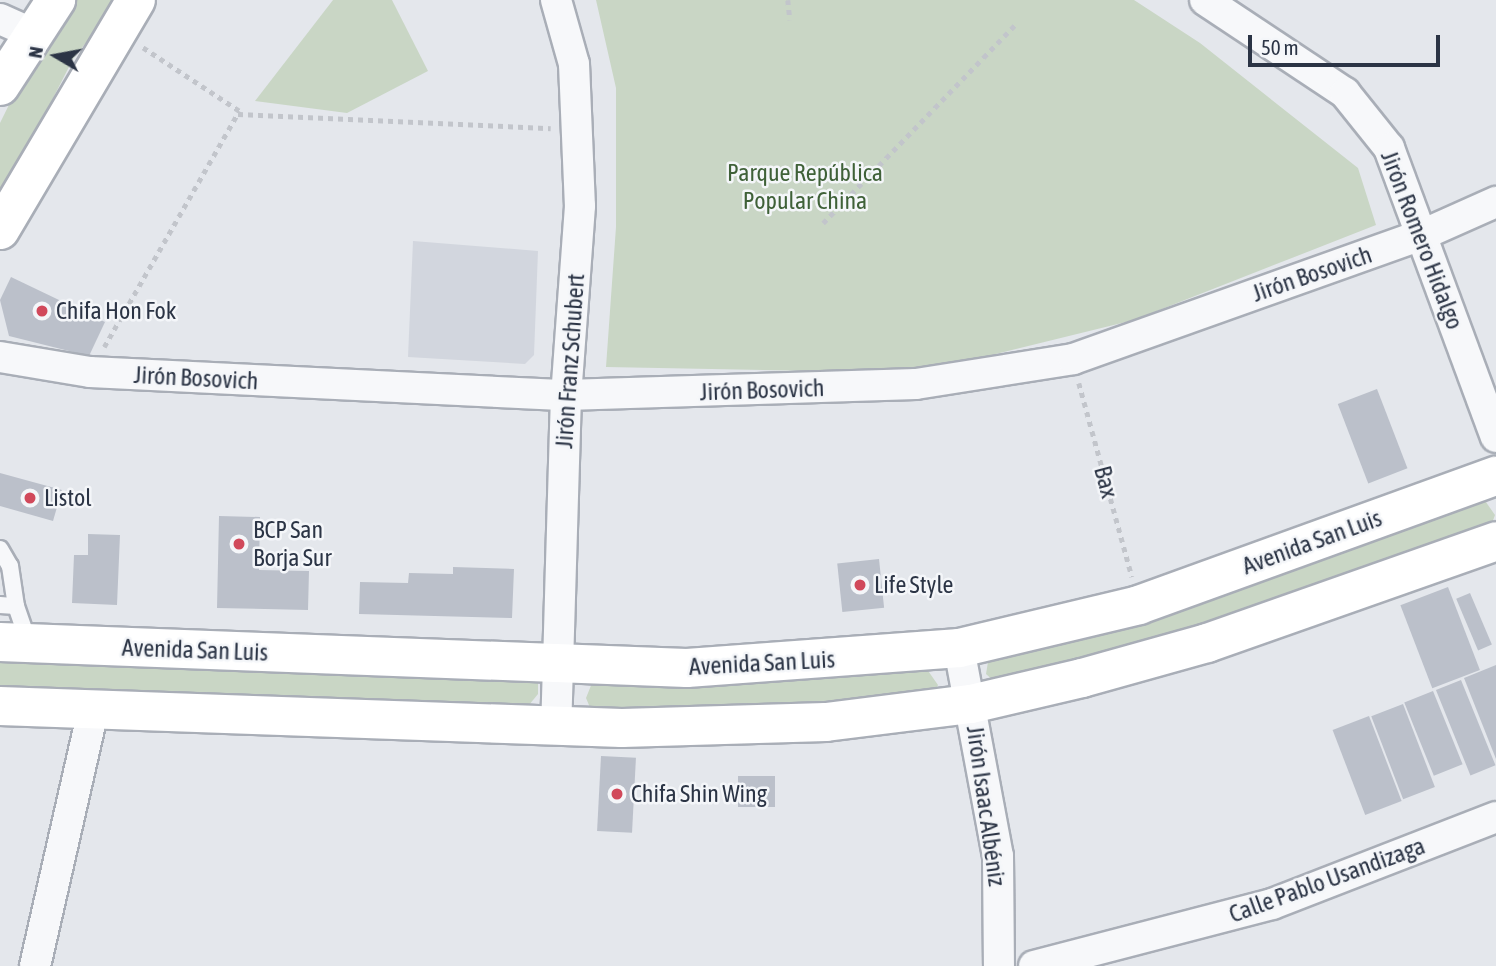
<!DOCTYPE html>
<html>
<head>
<meta charset="utf-8">
<style>
	body { margin:0 }
	#map { position:relative; width:1496px; height:966px; overflow:hidden; background:#e4e7ec; font-family:"Asap Condensed",sans-serif }
	div>[style] { position:absolute }
	.built>* { inset:0; background:#d2d6de }
	.green>* { inset:0; background:#c9d6c5 }
	.building>* { inset:0; background:#bbc0ca; transform-origin:0 0 }
	.path>* { height:4.5px; margin-top:-2.25px; transform-origin:0; background:repeating-linear-gradient(90deg,#c2c5cb 0 5px,transparent 0 10px) }
	.roads { filter:drop-shadow(2px 0 #a9aeb7) drop-shadow(-2px 0 #a9aeb7) drop-shadow(0 2px #a9aeb7) drop-shadow(0 -2px #a9aeb7) }
	.lane>* { height:16px; margin:-8px; padding:0 8px; transform-origin:8px; border-radius:8px; background:#f7f8fa }
	.street>* { height:30px; margin:-15px; padding:0 15px; transform-origin:15px; border-radius:15px; background:#f7f8fa }
	.secondary>* { height:38px; margin:-19px; padding:0 19px; transform-origin:19px; border-radius:19px; background:#fff }
	.dots>* { width:19px; height:19px; translate:-50% -50%; box-sizing:border-box; border:4px solid #f4f6f9; border-radius:50% }
	span { translate:-50% -50%; white-space:nowrap; text-align:center; line-height:1.15; -webkit-text-stroke:5px #f4f6f9; paint-order:stroke }
	.park-label { font-size:24px; color:#3f6138 }
	.street-label { font-size:24px; color:#2b3445 }
	.poi-label { font-size:24px; color:#2b3445 }
	.left { translate:0 -50%; text-align:left }
	.north { position:absolute; left:21px; top:21px; width:70px; height:70px; -webkit-text-stroke:5px #f4f6f9; paint-order:stroke; rotate:280deg; font-size:19px; font-weight:700; line-height:28px; text-align:center; color:#2b3445 }
	.north::after { content:''; display:block; margin:auto; width:24px; height:32px; background:#2b3445; clip-path:polygon(50% 0,100% 100%,50% 72%,0 100%) }
	.scale { position:absolute; left:1248px; top:35px; width:192px; height:32px; box-sizing:border-box; border:4px solid #2b3445; border-top:0; padding-left:9px; font-size:21px; line-height:24px; white-space:nowrap; color:#2b3445; -webkit-text-stroke:5px #f4f6f9; paint-order:stroke }
</style>
</head>
<body>
<div id="map">
	<div class="built">
		<div style="clip-path:polygon(413px 241px,538px 251px,534px 355px,525px 364px,408px 357px)"></div>
	</div>
	<div class="green">
		<div style="clip-path:polygon(72px 0,120px 0,73px 59px,0 202px,0 123px,42px 38px)"></div>
		<div style="clip-path:polygon(333px 0,392px 0,428px 71px,347px 113px,255px 101px)"></div>
		<div style="clip-path:polygon(596px 0,1134px 0,1200px 43px,1358px 168px,1376px 225px,1134px 320px,919px 373px,606px 367px,616px 227px,616px 88px)"></div>
		<div style="clip-path:polygon(1481px 495px,1495px 515px,1491px 526px,1223px 624px,996px 683px,986px 674px,989px 656px)"></div>
		<div style="clip-path:polygon(0 660px,525px 677px,538px 683px,538px 694px,529px 705px,498px 710px,0 691px)"></div>
		<div style="clip-path:polygon(924px 665px,938px 685px,934px 693px,910px 700px,591px 710px,586px 698px,594px 678px,741px 685px)"></div>
	</div>
	<div class="building">
		<div style="clip-path:polygon(11px 277px,105px 322px,89px 356px,9px 336px,0 300px)"></div>
		<div style="left:1377px;top:389px;width:85px;height:42px;rotate:69deg"></div>
		<div style="clip-path:polygon(0 473px,62px 490px,53px 521px,0 506px)"></div>
		<div style="clip-path:polygon(219px 516px,260px 517px,259px 570px,309px 571px,308px 610px,217px 608px)"></div>
		<div style="clip-path:polygon(88px 534px,120px 535px,117px 605px,72px 603px,74px 555px,88px 555px)"></div>
		<div style="left:879px;top:559px;width:49px;height:42px;rotate:84deg"></div>
		<div style="clip-path:polygon(453px 567px,514px 569px,512px 618px,359px 614px,360px 582px,408px 583px,409px 573px,453px 574px)"></div>
		<div style="left:1448px;top:587px;width:89px;height:51px;rotate:69deg"></div>
		<div style="left:1470px;top:593px;width:56px;height:15px;rotate:67deg"></div>
		<div style="clip-path:polygon(1496px 665px,1496px 759px,1464px 678px)"></div>
		<div style="left:1461px;top:680px;width:92px;height:27px;rotate:68deg"></div>
		<div style="left:1433px;top:691px;width:79px;height:31px;rotate:68deg"></div>
		<div style="left:1403px;top:704px;width:89px;height:34px;rotate:69deg"></div>
		<div style="left:1369px;top:716px;width:91px;height:39px;rotate:69deg"></div>
		<div style="left:601px;top:756px;width:35px;height:75px;rotate:3deg"></div>
		<div style="left:775px;top:776px;width:31px;height:37px;rotate:90deg"></div>
	</div>
	<div class="path">
		<div style="left:788px;top:0;width:20px;rotate:84deg"></div>
		<div style="left:238px;top:114px;width:313px;rotate:2.6deg"></div>
		<div style="left:823px;top:223px;width:277px;rotate:-45.9deg"></div>
		<div style="left:104px;top:347px;width:272px;rotate:-60.2deg"></div>
		<div style="left:239px;top:111px;width:115px;rotate:-146.7deg"></div>
		<div style="left:1079px;top:383px;width:201px;rotate:74.7deg"></div>
	</div>
	<div class="roads">
		<div class="lane">
			<div style="left:0;top:549px;width:20px;rotate:60deg"></div>
			<div style="left:10px;top:566px;width:40px;rotate:81.5deg"></div>
			<div style="left:0;top:605px;width:16px;rotate:4deg"></div>
			<div style="left:16px;top:606px;width:37px;rotate:71deg"></div>
		</div>
		<div class="street">
			<div style="left:556px;top:0;width:66px;rotate:74.3deg"></div>
			<div style="left:574px;top:64px;width:142px;rotate:87.6deg"></div>
			<div style="left:580px;top:206px;width:190px;rotate:94.2deg"></div>
			<div style="left:566px;top:395px;width:331px;rotate:91.7deg"></div>
			<div style="left:1205px;top:0;width:168px;rotate:33.6deg"></div>
			<div style="left:1345px;top:93px;width:70px;rotate:51.3deg"></div>
			<div style="left:1389px;top:148px;width:308px;rotate:69.7deg"></div>
			<div style="left:0;top:19px;width:36px;rotate:24deg"></div>
			<div style="left:0;top:357px;width:91px;rotate:9.5deg"></div>
			<div style="left:90px;top:372px;width:477px;rotate:2.8deg"></div>
			<div style="left:566px;top:395px;width:350px;rotate:-1.8deg"></div>
			<div style="left:916px;top:384px;width:159px;rotate:-9deg"></div>
			<div style="left:1073px;top:359px;width:373px;rotate:-19.6deg"></div>
			<div style="left:1424px;top:234px;width:79px;rotate:-24deg"></div>
			<div style="left:959px;top:648px;width:212px;rotate:79.4deg"></div>
			<div style="left:998px;top:856px;width:110px;rotate:89.5deg"></div>
			<div style="left:35px;top:966px;width:262px;rotate:-77.2deg"></div>
			<div style="left:1034px;top:966px;width:246px;rotate:-14.6deg"></div>
			<div style="left:1272px;top:904px;width:240px;rotate:-21.2deg"></div>
		</div>
		<div class="secondary">
			<div style="left:0;top:86px;width:103px;rotate:-56.9deg"></div>
			<div style="left:0;top:230px;width:267px;rotate:-59.4deg"></div>
			<div style="left:0;top:642px;width:687px;rotate:2.17deg"></div>
			<div style="left:687px;top:668px;width:273px;rotate:-4.2deg"></div>
			<div style="left:959px;top:648px;width:185px;rotate:-13.4deg"></div>
			<div style="left:1139px;top:605px;width:380px;rotate:-19.9deg"></div>
			<div style="left:0;top:706px;width:622px;rotate:2.03deg"></div>
			<div style="left:622px;top:728px;width:204px;rotate:-1.7deg"></div>
			<div style="left:826px;top:722px;width:146px;rotate:-7.1deg"></div>
			<div style="left:971px;top:704px;width:114px;rotate:-13.2deg"></div>
			<div style="left:1082px;top:678px;width:130px;rotate:-15.6deg"></div>
			<div style="left:1207px;top:643px;width:306px;rotate:-19.4deg"></div>
		</div>
	</div>
	<div class="dots">
		<div style="left:42px;top:311px;background:#d1495b"></div>
		<div style="left:30px;top:498px;background:#d1495b"></div>
		<div style="left:239px;top:544px;background:#d1495b"></div>
		<div style="left:860px;top:585px;background:#d1495b"></div>
		<div style="left:617px;top:794px;background:#d1495b"></div>
	</div>
	<div class="park-label">
		<span style="left:805px;top:187px">Parque República<br>Popular China</span>
	</div>
	<div class="street-label">
		<span style="left:1422px;top:240px;rotate:69deg">Jirón Romero Hidalgo</span>
		<span style="left:1312px;top:274px;rotate:-19deg">Jirón Bosovich</span>
		<span style="left:570px;top:361px;rotate:-86deg">Jirón Franz Schubert</span>
		<span style="left:196px;top:378px;rotate:3deg">Jirón Bosovich</span>
		<span style="left:762px;top:390px;rotate:-2deg">Jirón Bosovich</span>
		<span style="left:1106px;top:482px;rotate:75deg">Bax</span>
		<span style="left:1312px;top:542px;rotate:-20deg">Avenida San Luis</span>
		<span style="left:195px;top:650px;rotate:2deg">Avenida San Luis</span>
		<span style="left:762px;top:663px;rotate:-3deg">Avenida San Luis</span>
		<span style="left:986px;top:806px;rotate:82deg">Jirón Isaac Albéniz</span>
		<span style="left:1327px;top:880px;rotate:-20deg">Calle Pablo Usandizaga</span>
	</div>
	<div class="poi-label">
		<span class="left" style="left:56px;top:311px">Chifa Hon Fok</span>
		<span class="left" style="left:44px;top:498px">Listol</span>
		<span class="left" style="left:253px;top:544px">BCP San<br>Borja Sur</span>
		<span class="left" style="left:874px;top:585px">Life Style</span>
		<span class="left" style="left:631px;top:794px">Chifa Shin Wing</span>
	</div>
	<div class="north">N</div>
	<div class="scale">50 m</div>
</div>
</body>
</html>
